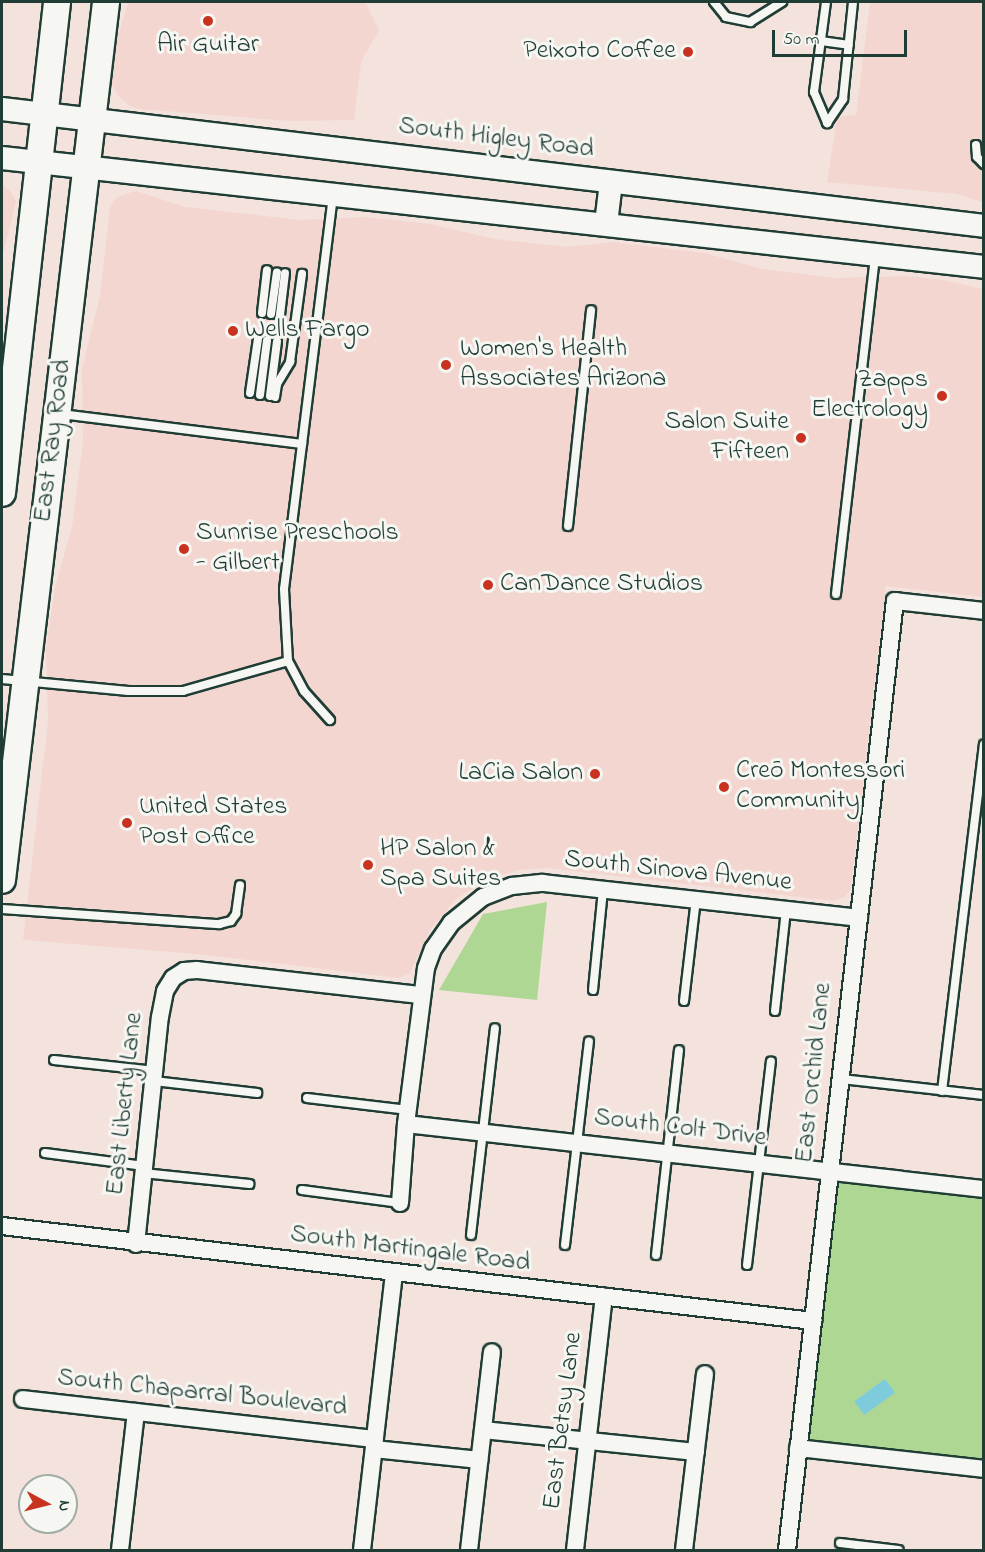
<!DOCTYPE html>
<html>
<head>
<meta charset="utf-8">
<style>
	body { margin:0 }
	#map { position:relative; width:985px; height:1552px; overflow:hidden; background:#f4e3dd; font-family:"Indie Flower",sans-serif }
	div>[style] { position:absolute }
	.built>* { inset:0; background:#f3d6cf }
	.green>* { inset:0; background:#aed794 }
	.water>* { inset:0; background:#7ecbdc; transform-origin:0 0 }
	.roads { filter:drop-shadow(2px 0 #1f3d34) drop-shadow(-2px 0 #1f3d34) drop-shadow(0 2px #1f3d34) drop-shadow(0 -2px #1f3d34) }
	.service>* { height:8px; margin:-4px; padding:0 4px; transform-origin:4px; border-radius:4px; background:#f6f6f2 }
	.minor>* { height:16px; margin:-8px; padding:0 8px; transform-origin:8px; border-radius:8px; background:#f6f6f2 }
	.secondary>* { height:22px; margin:-11px; padding:0 11px; transform-origin:11px; border-radius:11px; background:#f6f6f2 }
	.primary>* { height:26px; margin:-13px; padding:0 13px; transform-origin:13px; border-radius:13px; background:#f6f6f2 }
	.dots>* { width:16px; height:16px; translate:-50% -50%; box-sizing:border-box; border:3px solid #f6f6f2; border-radius:50% }
	span { translate:-50% -50%; white-space:nowrap; text-align:center; line-height:1.15; -webkit-text-stroke:6px #f6f6f2; paint-order:stroke }
	.poi-label { font-size:26px; color:#1f3d34 }
	.right { translate:-100% -50%; text-align:right }
	.left { translate:0 -50%; text-align:left }
	.street-label { font-size:26px; color:#1f3d34 }
	.frame { position:absolute; inset:0; border:3px solid #1f3d34; pointer-events:none }
	.north { position:absolute; left:18px; top:1474px; width:60px; height:60px; box-sizing:border-box; background:#f6f6f2; border:2px solid #a0aca6; border-radius:50%; rotate:97deg; font-size:16px; font-weight:700; line-height:24px; text-align:center; color:#1f3d34 }
	.north::after { content:''; display:block; margin:auto; width:21px; height:27px; background:#c8321e; clip-path:polygon(50% 0,100% 100%,50% 72%,0 100%) }
	.scale { position:absolute; left:772px; top:30px; width:135px; height:27px; box-sizing:border-box; border:3px solid #1f3d34; border-top:0; padding-left:8px; font-size:18px; line-height:21px; white-space:nowrap; color:#1f3d34; -webkit-text-stroke:4px #f6f6f2; paint-order:stroke }
</style>
</head>
<body>
<div id="map">
	<div class="built">
		<div style="clip-path:polygon(128px 2px,365px 2px,379px 30px,361px 62px,354px 120px,290px 121px,139px 109px,130px 106px,119px 97px,111px 82px,116px 44px)"></div>
		<div style="clip-path:polygon(870px 2px,983px 2px,983px 202px,956px 194px,827px 182px,837px 117px,856px 115px)"></div>
		<div style="clip-path:polygon(2px 184px,11px 192px,16px 201px,2px 258px)"></div>
		<div style="clip-path:polygon(136px 191px,185px 207px,299px 220px,364px 217px,430px 224px,495px 239px,568px 247px,612px 242px,705px 253px,762px 269px,835px 278px,907px 276px,943px 280px,983px 289px,983px 597px,886px 586px,851px 888px,845px 897px,834px 901px,546px 868px,520px 870px,488px 879px,456px 899px,430px 930px,410px 973px,399px 978px,197px 954px,23px 940px,48px 721px,46px 648px,55px 587px,72px 527px,83px 442px,82px 369px,100px 296px,110px 208px,115px 199px,122px 195px)"></div>
	</div>
	<div class="green">
		<div style="clip-path:polygon(547px 902px,537px 1000px,439px 990px,483px 914px)"></div>
		<div style="clip-path:polygon(839px 1180px,983px 1196px,983px 1463px,809px 1443px)"></div>
	</div>
	<div class="water">
		<div style="left:885px;top:1379px;width:17px;height:38px;rotate:54deg"></div>
	</div>
	<div class="roads">
		<div class="service">
			<div style="left:714px;top:2px;width:19px;rotate:51deg"></div>
			<div style="left:726px;top:17px;width:25px;rotate:12deg"></div>
			<div style="left:750px;top:22px;width:38px;rotate:-32deg"></div>
			<div style="left:826px;top:2px;width:91px;rotate:97.6deg"></div>
			<div style="left:814px;top:92px;width:34px;rotate:67deg"></div>
			<div style="left:821px;top:41px;width:28px;rotate:8deg"></div>
			<div style="left:827px;top:123px;width:29px;rotate:-56deg"></div>
			<div style="left:843px;top:99px;width:98px;rotate:-84.1deg"></div>
			<div style="left:976px;top:145px;width:12px;rotate:85deg"></div>
			<div style="left:977px;top:157px;width:10px;rotate:45deg"></div>
			<div style="left:262px;top:313px;width:43px;rotate:-83.4deg"></div>
			<div style="left:271px;top:314px;width:42px;rotate:-81.9deg"></div>
			<div style="left:280px;top:315px;width:42px;rotate:-83.2deg"></div>
			<div style="left:250px;top:393px;width:55px;rotate:-81.6deg"></div>
			<div style="left:260px;top:395px;width:55px;rotate:-82.7deg"></div>
			<div style="left:270px;top:396px;width:55px;rotate:-82.7deg"></div>
			<div style="left:275px;top:397px;width:13px;rotate:-81deg"></div>
			<div style="left:277px;top:384px;width:26px;rotate:-59deg"></div>
			<div style="left:290px;top:362px;width:89px;rotate:-82.2deg"></div>
			<div style="left:61px;top:414px;width:243px;rotate:7.1deg"></div>
			<div style="left:568px;top:526px;width:217px;rotate:-83.9deg"></div>
			<div style="left:836px;top:594px;width:339px;rotate:-83.4deg"></div>
			<div style="left:2px;top:679px;width:127px;rotate:5.4deg"></div>
			<div style="left:128px;top:691px;width:55px"></div>
			<div style="left:183px;top:691px;width:109px;rotate:-15.9deg"></div>
			<div style="left:330px;top:720px;width:39px;rotate:-132deg"></div>
			<div style="left:304px;top:691px;width:34px;rotate:-118deg"></div>
			<div style="left:288px;top:661px;width:72px;rotate:-93.2deg"></div>
			<div style="left:284px;top:589px;width:396px;rotate:-82.9deg"></div>
			<div style="left:2px;top:909px;width:218px;rotate:4deg"></div>
			<div style="left:219px;top:924px;width:12px;rotate:-14deg"></div>
			<div style="left:231px;top:921px;width:9px;rotate:-54deg"></div>
			<div style="left:236px;top:914px;width:29px;rotate:-82deg"></div>
			<div style="left:593px;top:990px;width:101px;rotate:-84.3deg"></div>
			<div style="left:684px;top:1001px;width:103px;rotate:-83.3deg"></div>
			<div style="left:775px;top:1011px;width:102px;rotate:-83.8deg"></div>
			<div style="left:54px;top:1060px;width:102px;rotate:6.2deg"></div>
			<div style="left:841px;top:1079px;width:144px;rotate:6.4deg"></div>
			<div style="left:154px;top:1081px;width:104px;rotate:6.6deg"></div>
			<div style="left:942px;top:1091px;width:349px;rotate:-83.1deg"></div>
			<div style="left:307px;top:1098px;width:102px;rotate:6.8deg"></div>
			<div style="left:45px;top:1153px;width:100px;rotate:7.5deg"></div>
			<div style="left:143px;top:1173px;width:107px;rotate:5.9deg"></div>
			<div style="left:302px;top:1190px;width:99px;rotate:7.6deg"></div>
			<div style="left:471px;top:1235px;width:208px;rotate:-83.4deg"></div>
			<div style="left:565px;top:1245px;width:205px;rotate:-83.3deg"></div>
			<div style="left:656px;top:1255px;width:206px;rotate:-83.6deg"></div>
			<div style="left:747px;top:1265px;width:205px;rotate:-83.3deg"></div>
			<div style="left:840px;top:1543px;width:59px;rotate:6.8deg"></div>
		</div>
		<div class="minor">
			<div style="left:406px;top:1124px;width:582px;rotate:6.42deg"></div>
			<div style="left:400px;top:1203px;width:79px;rotate:-85.7deg"></div>
			<div style="left:406px;top:1124px;width:157px;rotate:-82.7deg"></div>
			<div style="left:426px;top:968px;width:20px;rotate:-70deg"></div>
			<div style="left:433px;top:949px;width:32px;rotate:-55deg"></div>
			<div style="left:451px;top:923px;width:41px;rotate:-39.1deg"></div>
			<div style="left:483px;top:897px;width:31px;rotate:-21deg"></div>
			<div style="left:512px;top:886px;width:31px;rotate:-6deg"></div>
			<div style="left:543px;top:883px;width:318px;rotate:6.3deg"></div>
			<div style="left:2px;top:1226px;width:817px;rotate:6.68deg"></div>
			<div style="left:136px;top:1244px;width:228px;rotate:-84deg"></div>
			<div style="left:160px;top:1017px;width:26px;rotate:-79deg"></div>
			<div style="left:165px;top:991px;width:15px;rotate:-58deg"></div>
			<div style="left:173px;top:978px;width:13px;rotate:-32deg"></div>
			<div style="left:184px;top:971px;width:13px;rotate:-4deg"></div>
			<div style="left:197px;top:970px;width:225px;rotate:6.4deg"></div>
			<div style="left:23px;top:1399px;width:354px;rotate:6.5deg"></div>
			<div style="left:483px;top:1430px;width:214px;rotate:5.9deg"></div>
			<div style="left:798px;top:1448px;width:187px;rotate:6.4deg"></div>
			<div style="left:374px;top:1449px;width:106px;rotate:6deg"></div>
			<div style="left:120px;top:1550px;width:139px;rotate:-83.4deg"></div>
			<div style="left:362px;top:1550px;width:279px;rotate:-83.4deg"></div>
			<div style="left:469px;top:1550px;width:199px;rotate:-83.4deg"></div>
			<div style="left:575px;top:1550px;width:255px;rotate:-83.5deg"></div>
			<div style="left:684px;top:1550px;width:177px;rotate:-83.2deg"></div>
			<div style="left:787px;top:1550px;width:955px;rotate:-83.51deg"></div>
			<div style="left:895px;top:601px;width:90px;rotate:6.4deg"></div>
		</div>
		<div class="secondary">
			<div style="left:2px;top:109px;width:989px;rotate:6.79deg"></div>
			<div style="left:2px;top:158px;width:988px;rotate:6.33deg"></div>
			<div style="left:606px;top:224px;width:42px;rotate:-83.2deg"></div>
		</div>
		<div class="primary">
			<div style="left:2px;top:493px;width:494px;rotate:-83.6deg"></div>
			<div style="left:2px;top:880px;width:884px;rotate:-83.24deg"></div>
		</div>
	</div>
	<div class="dots">
		<div style="left:208px;top:21px;background:#c8321e"></div>
		<div style="left:688px;top:52px;background:#c8321e"></div>
		<div style="left:233px;top:331px;background:#c8321e"></div>
		<div style="left:446px;top:365px;background:#c8321e"></div>
		<div style="left:942px;top:396px;background:#c8321e"></div>
		<div style="left:801px;top:438px;background:#c8321e"></div>
		<div style="left:184px;top:549px;background:#c8321e"></div>
		<div style="left:488px;top:585px;background:#c8321e"></div>
		<div style="left:595px;top:774px;background:#c8321e"></div>
		<div style="left:724px;top:787px;background:#c8321e"></div>
		<div style="left:127px;top:823px;background:#c8321e"></div>
		<div style="left:368px;top:865px;background:#c8321e"></div>
	</div>
	<div class="poi-label">
		<span style="left:208px;top:46px">Air Guitar</span>
		<span class="right" style="left:676px;top:52px">Peixoto Coffee</span>
		<span class="left" style="left:245px;top:331px">Wells Fargo</span>
		<span class="left" style="left:460px;top:365px">Women's Health<br>Associates Arizona</span>
		<span class="right" style="left:928px;top:396px">Zapps<br>Electrology</span>
		<span class="right" style="left:789px;top:438px">Salon Suite<br>Fifteen</span>
		<span class="left" style="left:196px;top:549px">Sunrise Preschools<br>- Gilbert</span>
		<span class="left" style="left:500px;top:585px">CanDance Studios</span>
		<span class="left" style="left:736px;top:787px">Creō Montessori<br>Community</span>
		<span class="right" style="left:583px;top:774px">LaCia Salon</span>
		<span class="left" style="left:139px;top:823px">United States<br>Post Office</span>
		<span class="left" style="left:380px;top:865px">HP Salon &amp;<br>Spa Suites</span>
	</div>
	<div class="street-label">
		<span style="left:496px;top:139px;rotate:7deg">South Higley Road</span>
		<span style="left:54px;top:441px;rotate:-83deg">East Ray Road</span>
		<span style="left:678px;top:872px;rotate:6deg">South Sinova Avenue</span>
		<span style="left:815px;top:1073px;rotate:-84deg">East Orchid Lane</span>
		<span style="left:126px;top:1104px;rotate:-84deg">East Liberty Lane</span>
		<span style="left:680px;top:1129px;rotate:7deg">South Colt Drive</span>
		<span style="left:410px;top:1250px;rotate:7deg">South Martingale Road</span>
		<span style="left:202px;top:1394px;rotate:6deg">South Chaparral Boulevard</span>
		<span style="left:564px;top:1421px;rotate:-83deg">East Betsy Lane</span>
	</div>
	<div class="frame"></div>
	<div class="north">N</div>
	<div class="scale">50 m</div>
</div>
</body>
</html>
